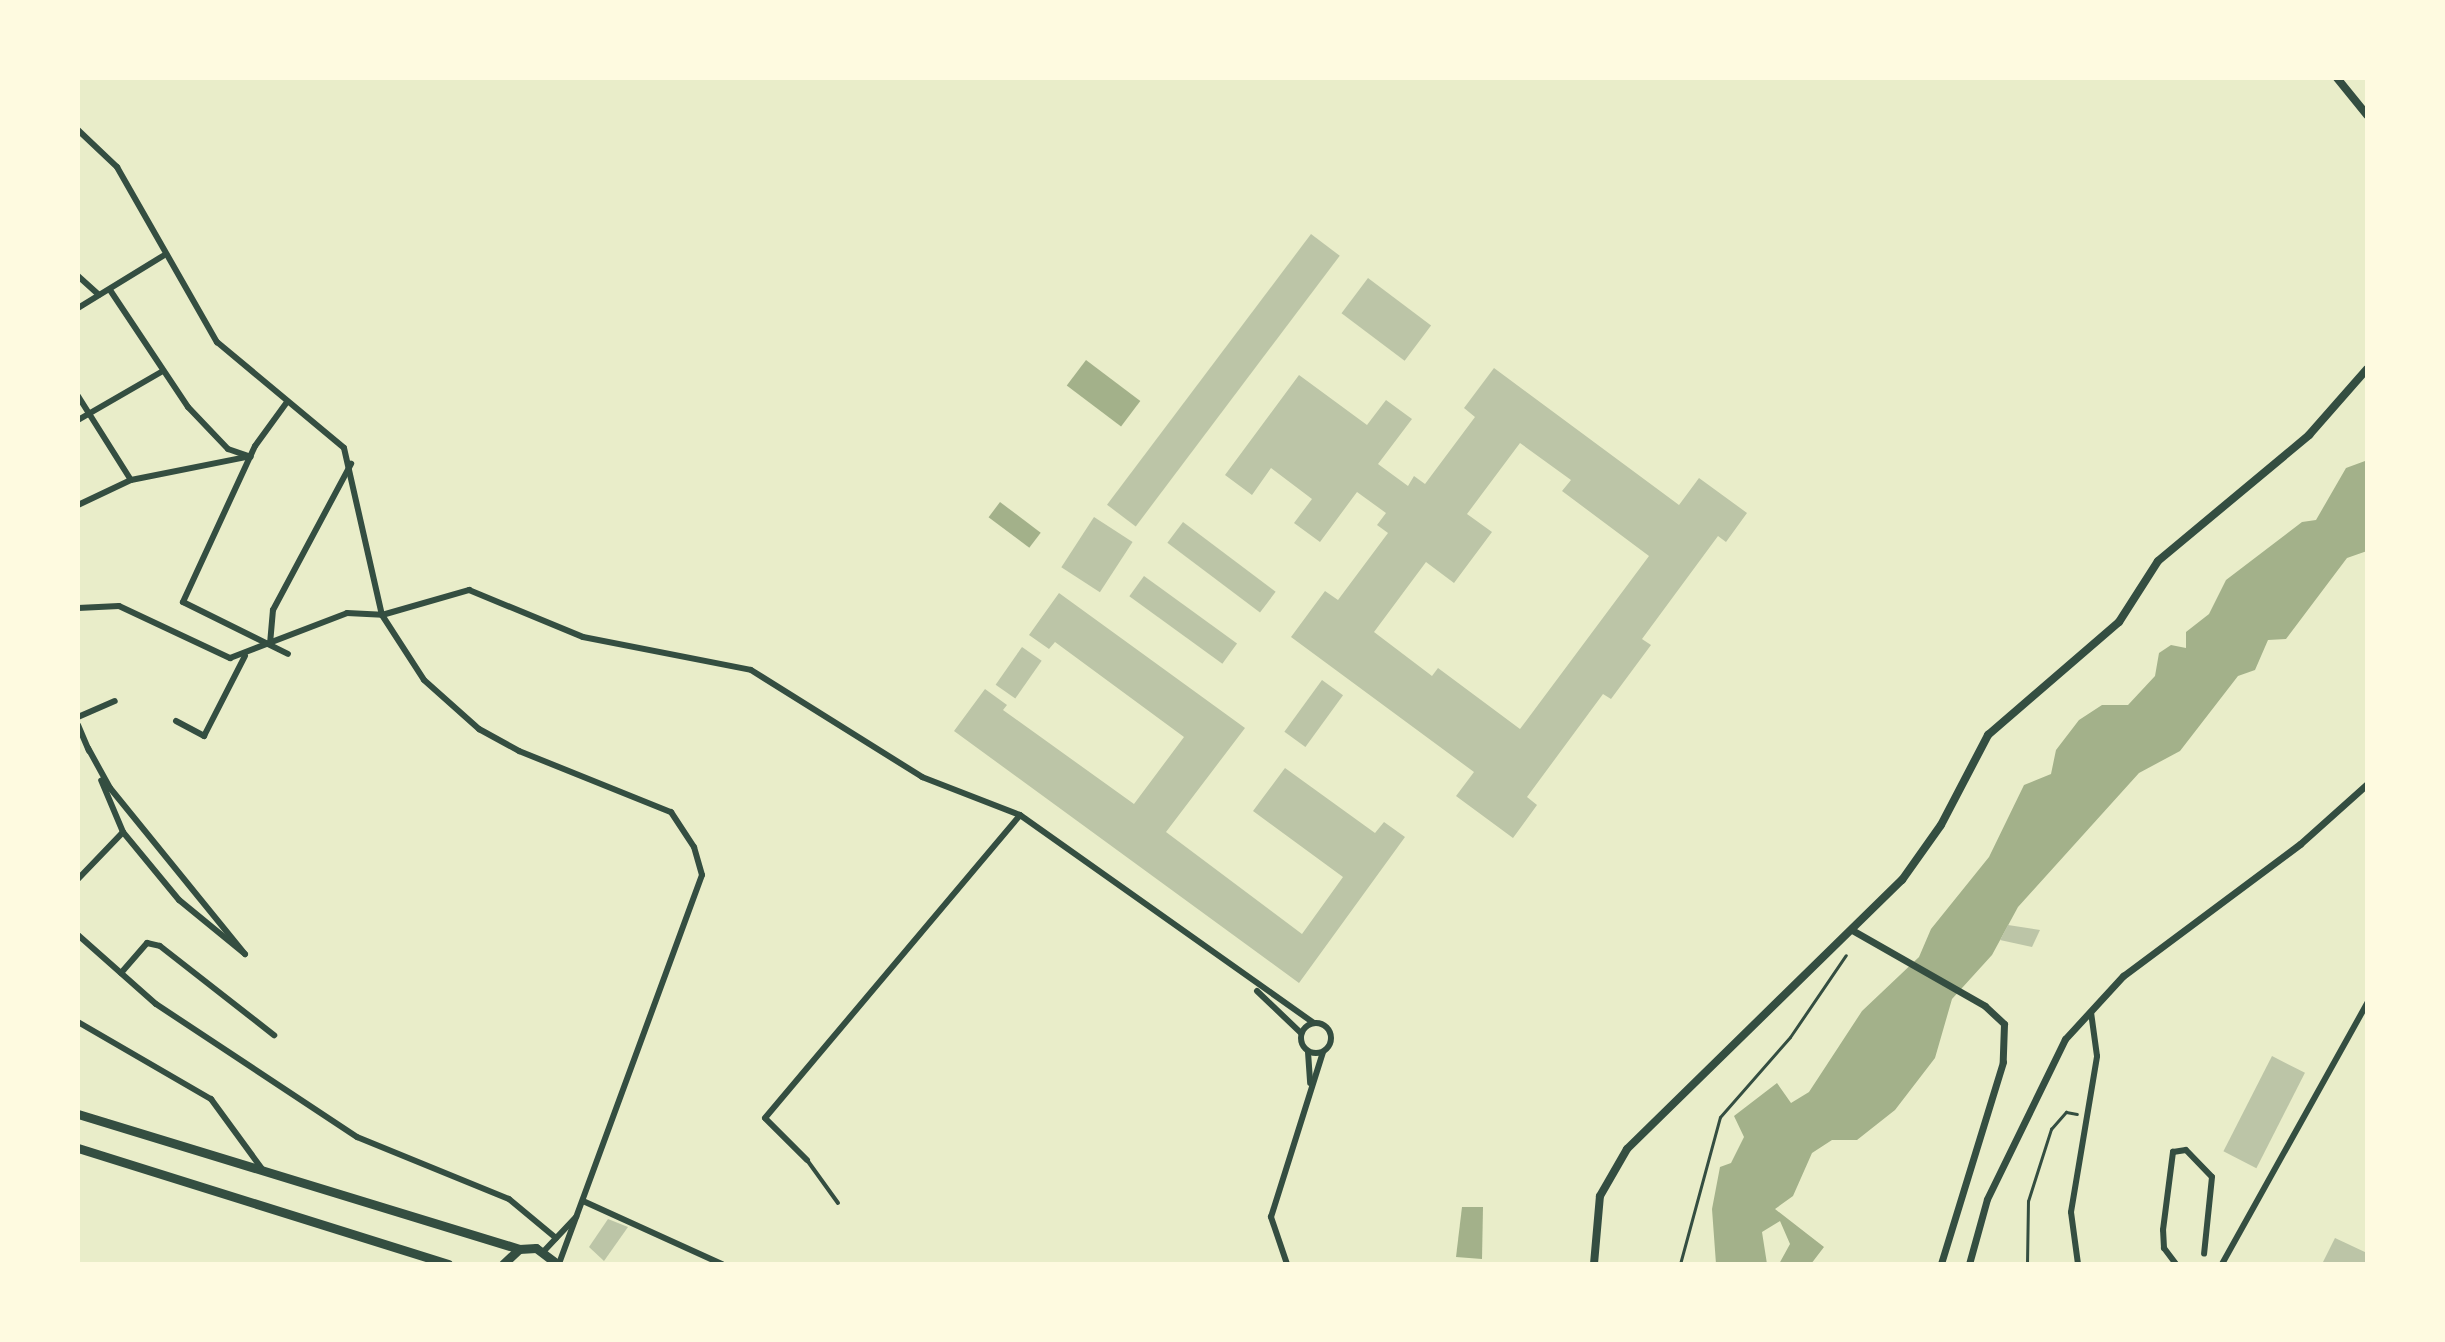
<!DOCTYPE html>
<html>
<head>
<meta charset="utf-8">
<style>
	body { margin:0 }
	#map { position:relative; width:2445px; height:1342px; overflow:hidden; background:#e9edc9; font-family:Montserrat,sans-serif }
	div>[style] { position:absolute }
	.water>* { inset:0; background:#a3b18a; transform-origin:0 0 }
	.building>* { inset:0; background:#bcc5a7; transform-origin:0 0 }
	.path>* { height:3px; margin:-1.5px; padding:0 1.5px; transform-origin:1.5px; border-radius:1.5px; background:#344e41 }
	.pedestrian>* { height:4px; margin:-2px; padding:0 2px; transform-origin:2px; border-radius:2px; background:#344e41 }
	.minor>* { height:6px; margin:-3px; padding:0 3px; transform-origin:3px; border-radius:3px; background:#344e41 }
	.minor>.ring { margin:-3px; padding:0; box-sizing:content-box; background:none; border:6px solid #344e41; border-radius:50% }
	.tertiary>* { height:7px; margin:-3.5px; padding:0 3.5px; transform-origin:3.5px; border-radius:3.5px; background:#344e41 }
	.secondary>* { height:8px; margin:-4px; padding:0 4px; transform-origin:4px; border-radius:4px; background:#344e41 }
	.primary>* { height:9px; margin:-4.5px; padding:0 4.5px; transform-origin:4.5px; border-radius:4.5px; background:#344e41 }
	span { translate:-50% -50%; white-space:nowrap; text-align:center; line-height:1.15; -webkit-text-stroke:8px #fefae0; paint-order:stroke }
	.frame { position:absolute; inset:0; border:80px solid #fefae0; pointer-events:none }
</style>
</head>
<body>
<div id="map">
	<div class="water">
		<div style="left:1086px;top:360px;width:68px;height:32px;rotate:37deg"></div>
		<div style="clip-path:polygon(2367px 449px,2367px 551px,2347px 558px,2286px 639px,2268px 640px,2255px 670px,2238px 676px,2180px 751px,2139px 773px,2018px 907px,1992px 955px,1952px 999px,1935px 1058px,1895px 1110px,1857px 1140px,1832px 1140px,1812px 1153px,1793px 1196px,1775px 1209px,1824px 1247px,1811px 1264px,1779px 1264px,1790px 1244px,1780px 1221px,1762px 1232px,1767px 1264px,1716px 1264px,1712px 1209px,1720px 1167px,1731px 1163px,1744px 1137px,1734px 1116px,1777px 1083px,1791px 1103px,1809px 1092px,1862px 1011px,1919px 957px,1931px 929px,1989px 857px,2024px 785px,2051px 774px,2056px 750px,2079px 720px,2102px 705px,2128px 705px,2155px 676px,2159px 653px,2171px 645px,2186px 648px,2186px 632px,2209px 614px,2226px 580px,2302px 522px,2316px 520px,2346px 468px,2365px 461px)"></div>
		<div style="left:1000px;top:502px;width:51px;height:19px;rotate:37deg"></div>
		<div style="clip-path:polygon(1462px 1207px,1483px 1207px,1482px 1259px,1456px 1257px)"></div>
	</div>
	<div class="building">
		<div style="left:1311px;top:234px;width:36px;height:339px;rotate:37deg"></div>
		<div style="left:1368px;top:278px;width:79px;height:44px;rotate:37deg"></div>
		<div style="clip-path:polygon(evenodd,1494px 368px,1679px 505px,1699px 478px,1747px 513px,1726px 542px,1718px 536px,1642px 639px,1651px 645px,1611px 699px,1603px 694px,1527px 797px,1537px 805px,1513px 838px,1456px 796px,1474px 772px,1291px 637px,1325px 591px,1338px 600px,1388px 533px,1377px 525px,1386px 513px,1357px 492px,1320px 542px,1294px 523px,1312px 499px,1271px 468px,1252px 495px,1225px 475px,1299px 375px,1367px 425px,1386px 400px,1412px 419px,1378px 464px,1408px 486px,1414px 476px,1425px 484px,1475px 417px,1464px 408px,1494px 368px,1520px 443px,1571px 480px,1562px 491px,1649px 556px,1520px 729px,1438px 668px,1432px 676px,1374px 632px,1426px 562px,1454px 583px,1492px 532px,1467px 514px,1520px 443px)"></div>
		<div style="left:1094px;top:517px;width:46px;height:60px;rotate:33deg"></div>
		<div style="left:1183px;top:522px;width:116px;height:26px;rotate:37deg"></div>
		<div style="left:1144px;top:576px;width:115px;height:25px;rotate:36deg"></div>
		<div style="clip-path:polygon(1059px 593px,1245px 728px,1166px 832px,1302px 934px,1343px 877px,1253px 811px,1285px 768px,1375px 833px,1384px 822px,1405px 837px,1299px 983px,954px 731px,985px 689px,1007px 705px,1003px 710px,1134px 804px,1184px 737px,1055px 642px,1049px 649px,1029px 635px)"></div>
		<div style="left:1022px;top:647px;width:24px;height:46px;rotate:35deg"></div>
		<div style="left:1322px;top:680px;width:26px;height:64px;rotate:36deg"></div>
		<div style="clip-path:polygon(2008px 925px,2040px 930px,2032px 947px,2000px 940px)"></div>
		<div style="left:2272px;top:1056px;width:37px;height:107px;rotate:27deg"></div>
		<div style="clip-path:polygon(608px 1219px,628px 1227px,604px 1261px,589px 1247px)"></div>
		<div style="clip-path:polygon(2335px 1238px,2367px 1253px,2367px 1264px,2322px 1264px)"></div>
	</div>
	<div class="path">
		<div style="left:1680px;top:1264px;width:152px;rotate:-74.8deg"></div>
		<div style="left:1720px;top:1117px;width:106px;rotate:-48.8deg"></div>
		<div style="left:1790px;top:1037px;width:99px;rotate:-55.7deg"></div>
		<div style="left:2027px;top:1264px;width:63px;rotate:-89.1deg"></div>
		<div style="left:2028px;top:1201px;width:76px;rotate:-72.3deg"></div>
		<div style="left:2051px;top:1129px;width:23px;rotate:-49deg"></div>
		<div style="left:2066px;top:1112px;width:11px;rotate:10deg"></div>
	</div>
	<div class="pedestrian">
		<div style="left:807px;top:1160px;width:53px;rotate:54.2deg"></div>
	</div>
	<div class="minor">
		<div style="left:78px;top:130px;width:54px;rotate:43.5deg"></div>
		<div style="left:117px;top:167px;width:202px;rotate:60.3deg"></div>
		<div style="left:217px;top:342px;width:165px;rotate:39.8deg"></div>
		<div style="left:344px;top:448px;width:171px;rotate:77.2deg"></div>
		<div style="left:382px;top:615px;width:77px;rotate:57.1deg"></div>
		<div style="left:424px;top:680px;width:74px;rotate:41.7deg"></div>
		<div style="left:479px;top:729px;width:46px;rotate:28.8deg"></div>
		<div style="left:519px;top:751px;width:164px;rotate:21.9deg"></div>
		<div style="left:671px;top:812px;width:42px;rotate:56.7deg"></div>
		<div style="left:694px;top:847px;width:29px;rotate:74deg"></div>
		<div style="left:702px;top:875px;width:414px;rotate:110.2deg"></div>
		<div style="left:78px;top:276px;width:28px;rotate:42deg"></div>
		<div style="left:110px;top:290px;width:141px;rotate:56.3deg"></div>
		<div style="left:188px;top:407px;width:58px;rotate:46.4deg"></div>
		<div style="left:228px;top:449px;width:24px;rotate:19deg"></div>
		<div style="left:78px;top:308px;width:100px;rotate:-31.5deg"></div>
		<div style="left:78px;top:396px;width:99px;rotate:57.8deg"></div>
		<div style="left:287px;top:402px;width:54px;rotate:126deg"></div>
		<div style="left:255px;top:446px;width:172px;rotate:114.8deg"></div>
		<div style="left:183px;top:602px;width:117px;rotate:26.3deg"></div>
		<div style="left:78px;top:420px;width:96px;rotate:-30deg"></div>
		<div style="left:78px;top:505px;width:59px;rotate:-25.3deg"></div>
		<div style="left:131px;top:480px;width:117px;rotate:-11.3deg"></div>
		<div style="left:78px;top:608px;width:41px;rotate:-2.8deg"></div>
		<div style="left:119px;top:606px;width:123px;rotate:25.1deg"></div>
		<div style="left:230px;top:658px;width:125px;rotate:-21deg"></div>
		<div style="left:347px;top:613px;width:35px;rotate:3deg"></div>
		<div style="left:382px;top:615px;width:91px;rotate:-16deg"></div>
		<div style="left:469px;top:590px;width:123px;rotate:22.4deg"></div>
		<div style="left:583px;top:637px;width:171px;rotate:11.1deg"></div>
		<div style="left:751px;top:670px;width:202px;rotate:32deg"></div>
		<div style="left:922px;top:777px;width:105px;rotate:21.2deg"></div>
		<div style="left:1020px;top:815px;width:360px;rotate:35.3deg"></div>
		<div style="left:270px;top:644px;width:34px;rotate:-85deg"></div>
		<div style="left:273px;top:610px;width:166px;rotate:-61.9deg"></div>
		<div style="left:78px;top:717px;width:40px;rotate:-23.4deg"></div>
		<div style="left:176px;top:721px;width:32px;rotate:28deg"></div>
		<div style="left:204px;top:736px;width:90px;rotate:-62.9deg"></div>
		<div style="left:78px;top:725px;width:28px;rotate:67deg"></div>
		<div style="left:88px;top:748px;width:46px;rotate:61.2deg"></div>
		<div style="left:110px;top:788px;width:214px;rotate:50.9deg"></div>
		<div style="left:245px;top:954px;width:85px;rotate:-140.7deg"></div>
		<div style="left:179px;top:900px;width:88px;rotate:-129.5deg"></div>
		<div style="left:78px;top:879px;width:65px;rotate:-46.2deg"></div>
		<div style="left:123px;top:832px;width:56px;rotate:-112.9deg"></div>
		<div style="left:78px;top:935px;width:104px;rotate:41.5deg"></div>
		<div style="left:156px;top:1004px;width:241px;rotate:33.5deg"></div>
		<div style="left:357px;top:1137px;width:164px;rotate:22.2deg"></div>
		<div style="left:509px;top:1199px;width:61px;rotate:39.7deg"></div>
		<div style="left:121px;top:973px;width:40px;rotate:-49deg"></div>
		<div style="left:147px;top:943px;width:13px;rotate:13deg"></div>
		<div style="left:160px;top:946px;width:145px;rotate:38deg"></div>
		<div style="left:1257px;top:991px;width:61px;rotate:43.7deg"></div>
		<div style="left:78px;top:1022px;width:154px;rotate:30.1deg"></div>
		<div style="left:211px;top:1099px;width:87px;rotate:53.9deg"></div>
		<div class="ring" style="left:1301px;top:1023px;width:24px;height:24px"></div>
		<div style="left:1308px;top:1052px;width:31px;rotate:86deg"></div>
		<div style="left:807px;top:1160px;width:59px;rotate:-135deg"></div>
		<div style="left:765px;top:1118px;width:396px;rotate:-49.9deg"></div>
		<div style="left:583px;top:1201px;width:153px;rotate:24.4deg"></div>
		<div style="left:544px;top:1251px;width:47px;rotate:-46.7deg"></div>
		<div style="left:1287px;top:1264px;width:50px;rotate:-108.8deg"></div>
		<div style="left:1271px;top:1217px;width:173px;rotate:-72.5deg"></div>
		<div style="left:2078px;top:1264px;width:52px;rotate:-97.7deg"></div>
		<div style="left:2071px;top:1212px;width:158px;rotate:-80.5deg"></div>
		<div style="left:2097px;top:1056px;width:44px;rotate:-97.8deg"></div>
		<div style="left:2176px;top:1264px;width:20px;rotate:-127deg"></div>
		<div style="left:2164px;top:1248px;width:18px;rotate:-93deg"></div>
		<div style="left:2163px;top:1230px;width:79px;rotate:-82.7deg"></div>
		<div style="left:2173px;top:1152px;width:13px;rotate:-9deg"></div>
		<div style="left:2186px;top:1150px;width:37px;rotate:46deg"></div>
		<div style="left:2212px;top:1177px;width:77px;rotate:95.9deg"></div>
		<div style="left:2222px;top:1264px;width:299px;rotate:-60.9deg"></div>
	</div>
	<div class="tertiary">
		<div style="left:1852px;top:930px;width:153px;rotate:29.7deg"></div>
		<div style="left:1985px;top:1006px;width:26px;rotate:43deg"></div>
		<div style="left:2004px;top:1024px;width:38px;rotate:92deg"></div>
		<div style="left:2003px;top:1062px;width:211px;rotate:107.1deg"></div>
		<div style="left:1969px;top:1264px;width:67px;rotate:-74.5deg"></div>
		<div style="left:1987px;top:1199px;width:178px;rotate:-64deg"></div>
		<div style="left:2065px;top:1039px;width:86px;rotate:-47.4deg"></div>
		<div style="left:2123px;top:976px;width:221px;rotate:-36.7deg"></div>
		<div style="left:2300px;top:844px;width:90px;rotate:-41.8deg"></div>
	</div>
	<div class="secondary">
		<div style="left:2337px;top:78px;width:48px;rotate:51deg"></div>
		<div style="left:1594px;top:1264px;width:68px;rotate:-85deg"></div>
		<div style="left:1600px;top:1196px;width:54px;rotate:-60.1deg"></div>
		<div style="left:1627px;top:1149px;width:385px;rotate:-44.4deg"></div>
		<div style="left:1902px;top:880px;width:67px;rotate:-54.7deg"></div>
		<div style="left:1941px;top:825px;width:102px;rotate:-62.4deg"></div>
		<div style="left:1988px;top:735px;width:173px;rotate:-40.8deg"></div>
		<div style="left:2119px;top:622px;width:72px;rotate:-57.4deg"></div>
		<div style="left:2158px;top:561px;width:197px;rotate:-39.8deg"></div>
		<div style="left:2309px;top:435px;width:88px;rotate:-48.7deg"></div>
	</div>
	<div class="primary">
		<div style="left:78px;top:1114px;width:461px;rotate:17deg"></div>
		<div style="left:519px;top:1249px;width:17px;rotate:-3deg"></div>
		<div style="left:536px;top:1248px;width:26px;rotate:37deg"></div>
		<div style="left:78px;top:1148px;width:388px;rotate:17.4deg"></div>
		<div style="left:503px;top:1264px;width:22px;rotate:-43deg"></div>
	</div>
	<div class="frame"></div>
</div>
</body>
</html>
